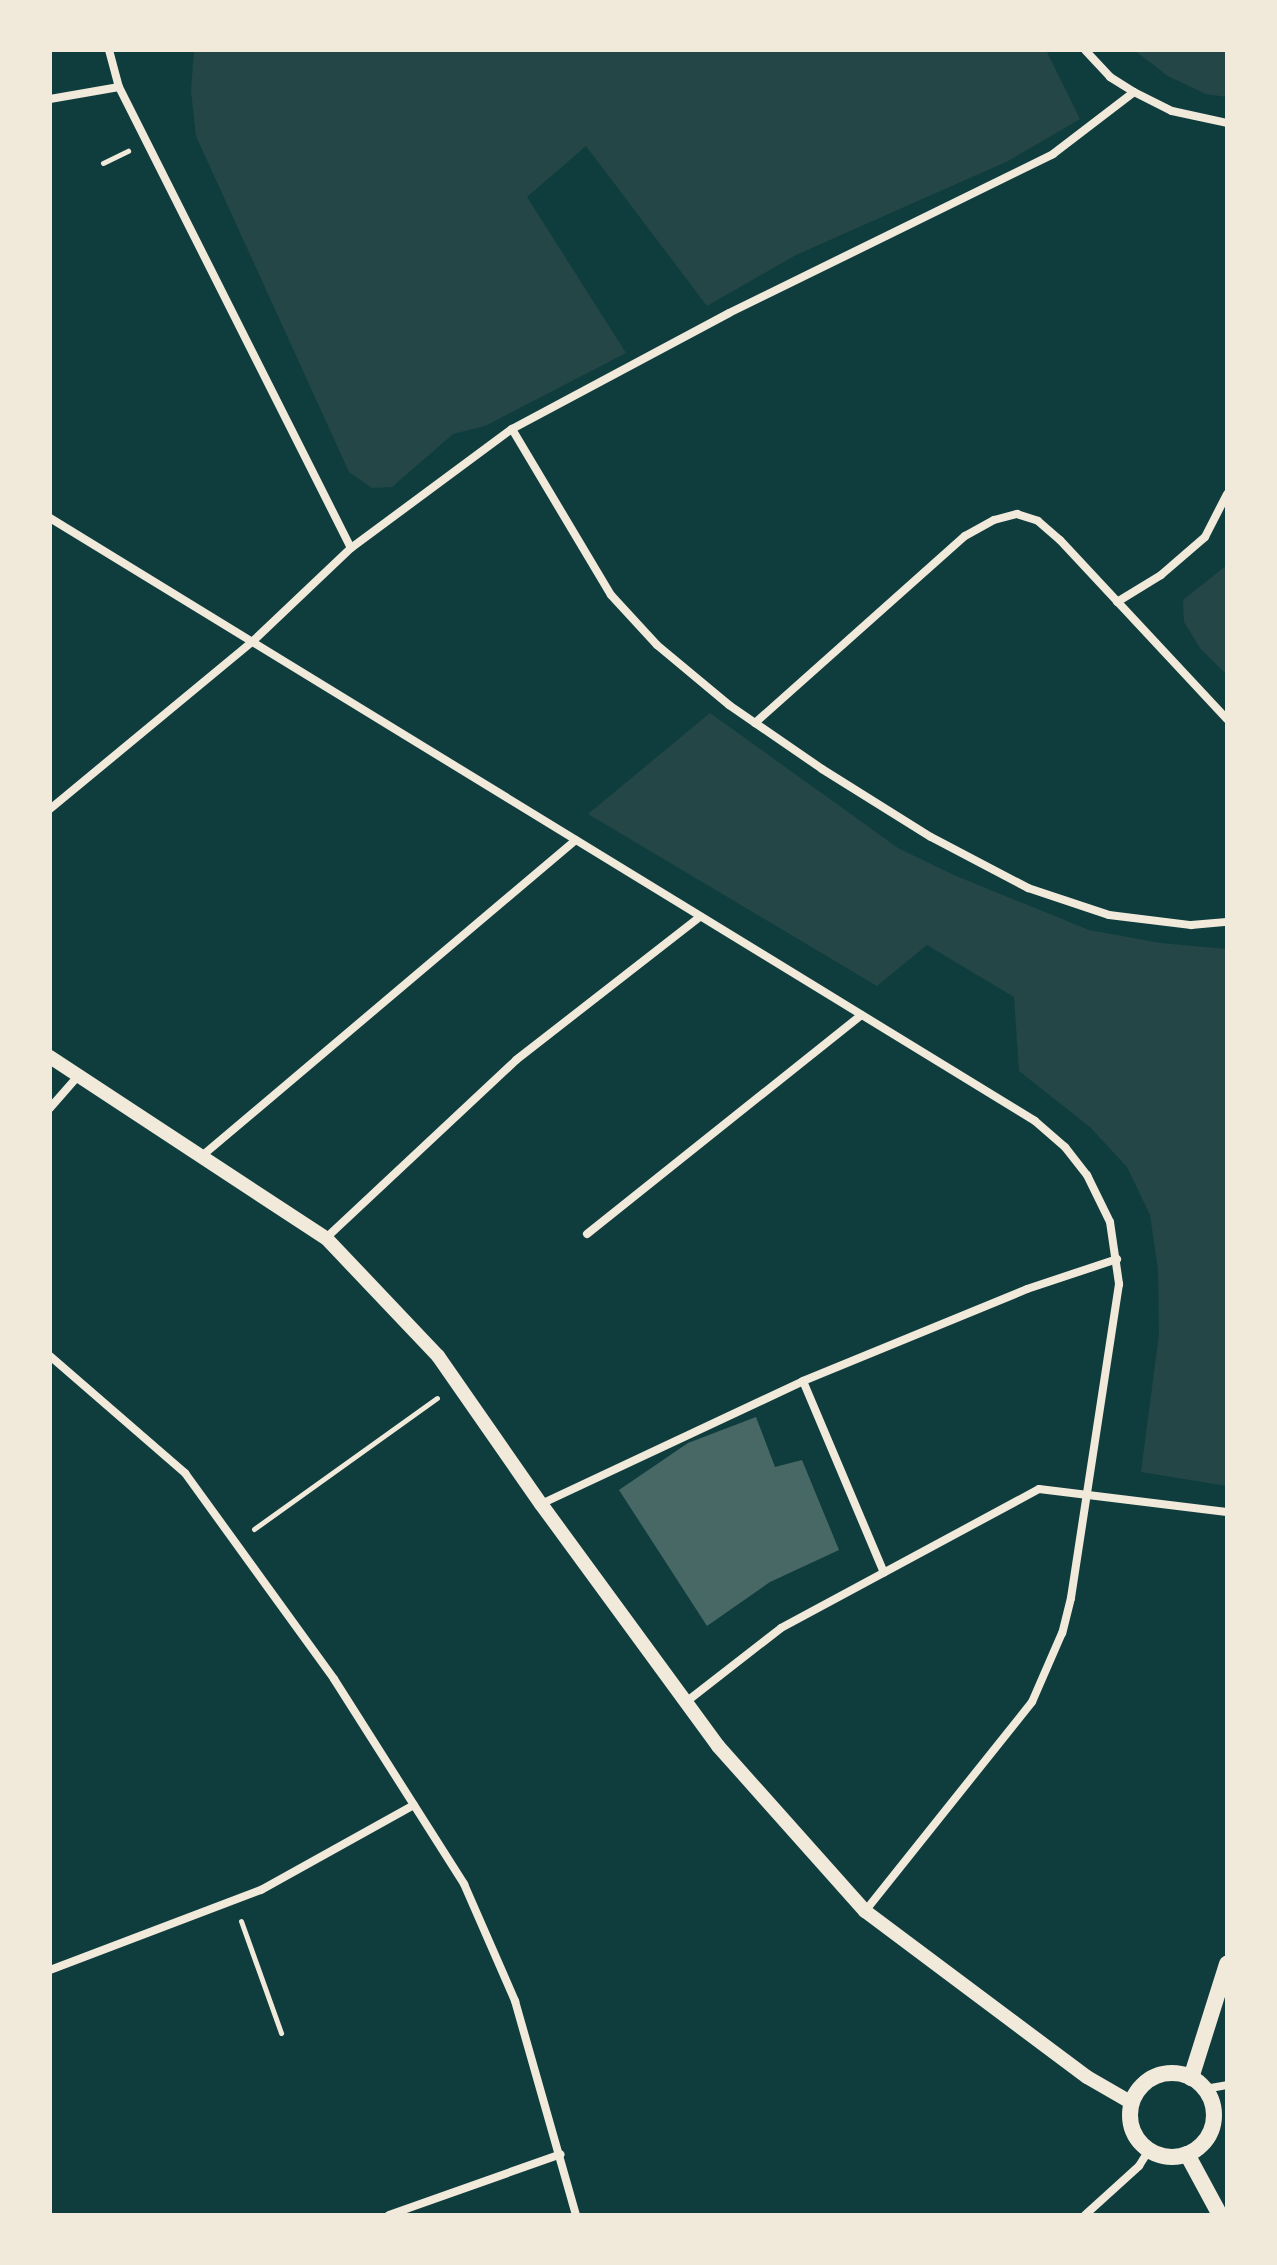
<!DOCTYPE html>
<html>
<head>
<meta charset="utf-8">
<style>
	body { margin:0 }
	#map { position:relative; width:1277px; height:2265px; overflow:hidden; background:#0f3d3e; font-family:Ubuntu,sans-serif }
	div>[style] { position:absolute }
	.green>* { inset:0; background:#244646 }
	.building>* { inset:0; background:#486865 }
	.path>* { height:5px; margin:-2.5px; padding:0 2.5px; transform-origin:2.5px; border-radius:2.5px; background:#f1e9da }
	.minor>* { height:8px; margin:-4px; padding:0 4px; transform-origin:4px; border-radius:4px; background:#f1e9da }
	.tertiary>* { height:14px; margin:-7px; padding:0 7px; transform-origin:7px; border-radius:7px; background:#f1e9da }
	.secondary>* { height:16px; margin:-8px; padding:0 8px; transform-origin:8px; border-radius:8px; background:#f1e9da }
	.secondary>.ring { margin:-8px; padding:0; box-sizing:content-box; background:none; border:16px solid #f1e9da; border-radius:50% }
	span { translate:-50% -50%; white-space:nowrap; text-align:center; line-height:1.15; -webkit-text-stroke:8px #f1e9da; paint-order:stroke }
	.frame { position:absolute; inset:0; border:52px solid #f1e9da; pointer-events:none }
</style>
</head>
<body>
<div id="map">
	<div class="green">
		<div style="clip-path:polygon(194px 50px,1046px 50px,1080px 119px,1008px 161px,796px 255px,707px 306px,586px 146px,527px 197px,626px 353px,485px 426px,453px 434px,392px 487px,372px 488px,349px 472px,196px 136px,191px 91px)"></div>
		<div style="clip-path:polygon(1134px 50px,1227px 50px,1227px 97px,1206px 94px,1168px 76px)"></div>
		<div style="clip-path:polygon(1227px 565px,1227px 675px,1200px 648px,1184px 622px,1183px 600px)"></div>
		<div style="clip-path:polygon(710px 713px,898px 848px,956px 876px,1089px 930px,1160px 943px,1227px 949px,1227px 1486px,1141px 1472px,1159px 1334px,1158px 1269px,1150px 1215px,1127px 1167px,1090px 1127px,1019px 1071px,1014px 997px,927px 945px,877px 986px,588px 814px)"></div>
	</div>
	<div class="building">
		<div style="clip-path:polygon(756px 1417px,775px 1467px,802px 1460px,839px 1550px,770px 1582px,707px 1626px,619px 1490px,688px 1443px)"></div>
	</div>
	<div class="path">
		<div style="left:103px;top:163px;width:28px;rotate:-26deg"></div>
		<div style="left:254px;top:1529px;width:225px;rotate:-35.6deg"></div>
		<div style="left:241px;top:1921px;width:119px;rotate:70.3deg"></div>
	</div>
	<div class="minor">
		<div style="left:109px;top:50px;width:38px;rotate:75deg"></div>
		<div style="left:1085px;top:50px;width:37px;rotate:47deg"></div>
		<div style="left:1110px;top:77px;width:28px;rotate:32deg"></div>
		<div style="left:1134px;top:92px;width:42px;rotate:26.6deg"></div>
		<div style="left:1172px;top:111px;width:56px;rotate:12.3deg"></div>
		<div style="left:50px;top:99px;width:70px;rotate:-9.9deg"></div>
		<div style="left:119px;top:87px;width:516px;rotate:63.29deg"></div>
		<div style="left:512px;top:429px;width:193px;rotate:59.2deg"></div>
		<div style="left:611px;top:595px;width:68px;rotate:47.4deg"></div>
		<div style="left:657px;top:645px;width:94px;rotate:39.8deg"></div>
		<div style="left:729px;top:705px;width:113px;rotate:34.5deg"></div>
		<div style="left:822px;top:769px;width:128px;rotate:32deg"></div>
		<div style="left:931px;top:837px;width:110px;rotate:27.7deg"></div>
		<div style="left:1028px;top:888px;width:85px;rotate:18.4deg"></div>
		<div style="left:1109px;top:915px;width:83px;rotate:7deg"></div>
		<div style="left:1191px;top:925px;width:36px;rotate:-5deg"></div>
		<div style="left:50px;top:518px;width:1155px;rotate:31.47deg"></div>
		<div style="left:1035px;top:1121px;width:40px;rotate:41deg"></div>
		<div style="left:1065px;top:1147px;width:36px;rotate:52deg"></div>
		<div style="left:1087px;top:1175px;width:52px;rotate:63.9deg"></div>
		<div style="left:1110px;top:1222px;width:63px;rotate:81.7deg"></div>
		<div style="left:1119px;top:1284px;width:318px;rotate:98.7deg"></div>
		<div style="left:1071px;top:1598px;width:36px;rotate:104deg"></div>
		<div style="left:1062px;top:1633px;width:75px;rotate:113.5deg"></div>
		<div style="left:1032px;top:1702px;width:268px;rotate:128.6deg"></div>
		<div style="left:1117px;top:602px;width:52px;rotate:-31.5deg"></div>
		<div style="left:1161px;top:575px;width:58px;rotate:-40.8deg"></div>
		<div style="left:1205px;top:537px;width:48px;rotate:-62.9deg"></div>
		<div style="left:755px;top:723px;width:281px;rotate:-41.7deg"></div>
		<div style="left:965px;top:536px;width:33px;rotate:-29deg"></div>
		<div style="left:994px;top:520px;width:24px;rotate:-15deg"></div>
		<div style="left:1017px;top:514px;width:22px;rotate:18deg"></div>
		<div style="left:1038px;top:521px;width:29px;rotate:41deg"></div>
		<div style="left:1060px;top:540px;width:245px;rotate:47deg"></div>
		<div style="left:50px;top:809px;width:262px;rotate:-39.6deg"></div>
		<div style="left:252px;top:642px;width:137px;rotate:-43.5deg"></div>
		<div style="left:351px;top:548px;width:200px;rotate:-36.5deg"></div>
		<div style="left:512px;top:429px;width:246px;rotate:-28.1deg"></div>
		<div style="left:729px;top:313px;width:361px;rotate:-26.1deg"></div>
		<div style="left:1053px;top:154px;width:102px;rotate:-37.4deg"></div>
		<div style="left:50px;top:1108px;width:44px;rotate:-48.7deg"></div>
		<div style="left:203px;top:1155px;width:488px;rotate:-40.2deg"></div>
		<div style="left:587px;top:1234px;width:351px;rotate:-38.6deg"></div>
		<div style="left:326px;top:1238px;width:260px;rotate:-43.1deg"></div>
		<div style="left:516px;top:1060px;width:233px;rotate:-37.9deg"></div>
		<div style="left:50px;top:1356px;width:179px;rotate:40.9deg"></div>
		<div style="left:185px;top:1473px;width:254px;rotate:54.1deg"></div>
		<div style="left:334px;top:1679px;width:243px;rotate:57.6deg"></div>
		<div style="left:464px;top:1884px;width:128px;rotate:66.4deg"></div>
		<div style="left:515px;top:2001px;width:223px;rotate:74.1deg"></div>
		<div style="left:803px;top:1381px;width:208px;rotate:67.1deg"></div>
		<div style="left:541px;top:1504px;width:289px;rotate:-25.1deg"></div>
		<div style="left:803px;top:1381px;width:242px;rotate:-22.3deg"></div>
		<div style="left:1027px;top:1289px;width:95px;rotate:-18.4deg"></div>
		<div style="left:686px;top:1702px;width:120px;rotate:-37.9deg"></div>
		<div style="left:781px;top:1628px;width:293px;rotate:-28.3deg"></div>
		<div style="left:1039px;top:1489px;width:189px;rotate:7deg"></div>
		<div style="left:50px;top:1970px;width:226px;rotate:-20.8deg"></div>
		<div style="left:261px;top:1890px;width:175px;rotate:-29.1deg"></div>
		<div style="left:1205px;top:2089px;width:22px;rotate:-10deg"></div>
		<div style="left:389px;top:2215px;width:182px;rotate:-19.5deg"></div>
		<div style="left:1085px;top:2215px;width:73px;rotate:-42.2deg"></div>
		<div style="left:1139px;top:2166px;width:19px;rotate:-58deg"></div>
	</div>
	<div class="tertiary">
		<div style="left:50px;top:1057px;width:330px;rotate:33.3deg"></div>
		<div style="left:326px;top:1238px;width:163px;rotate:46.5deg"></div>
		<div style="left:438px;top:1356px;width:180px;rotate:55.2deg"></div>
		<div style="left:541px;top:1504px;width:300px;rotate:53.8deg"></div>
		<div style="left:718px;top:1746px;width:221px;rotate:48.3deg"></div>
		<div style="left:865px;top:1911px;width:277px;rotate:36.8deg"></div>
		<div style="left:1087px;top:2077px;width:52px;rotate:30deg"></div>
	</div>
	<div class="secondary">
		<div class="ring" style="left:1130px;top:2073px;width:68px;height:68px"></div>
		<div style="left:1191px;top:2078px;width:120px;rotate:-72.5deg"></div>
		<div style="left:1187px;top:2154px;width:69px;rotate:61.6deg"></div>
	</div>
	<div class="frame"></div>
</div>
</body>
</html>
